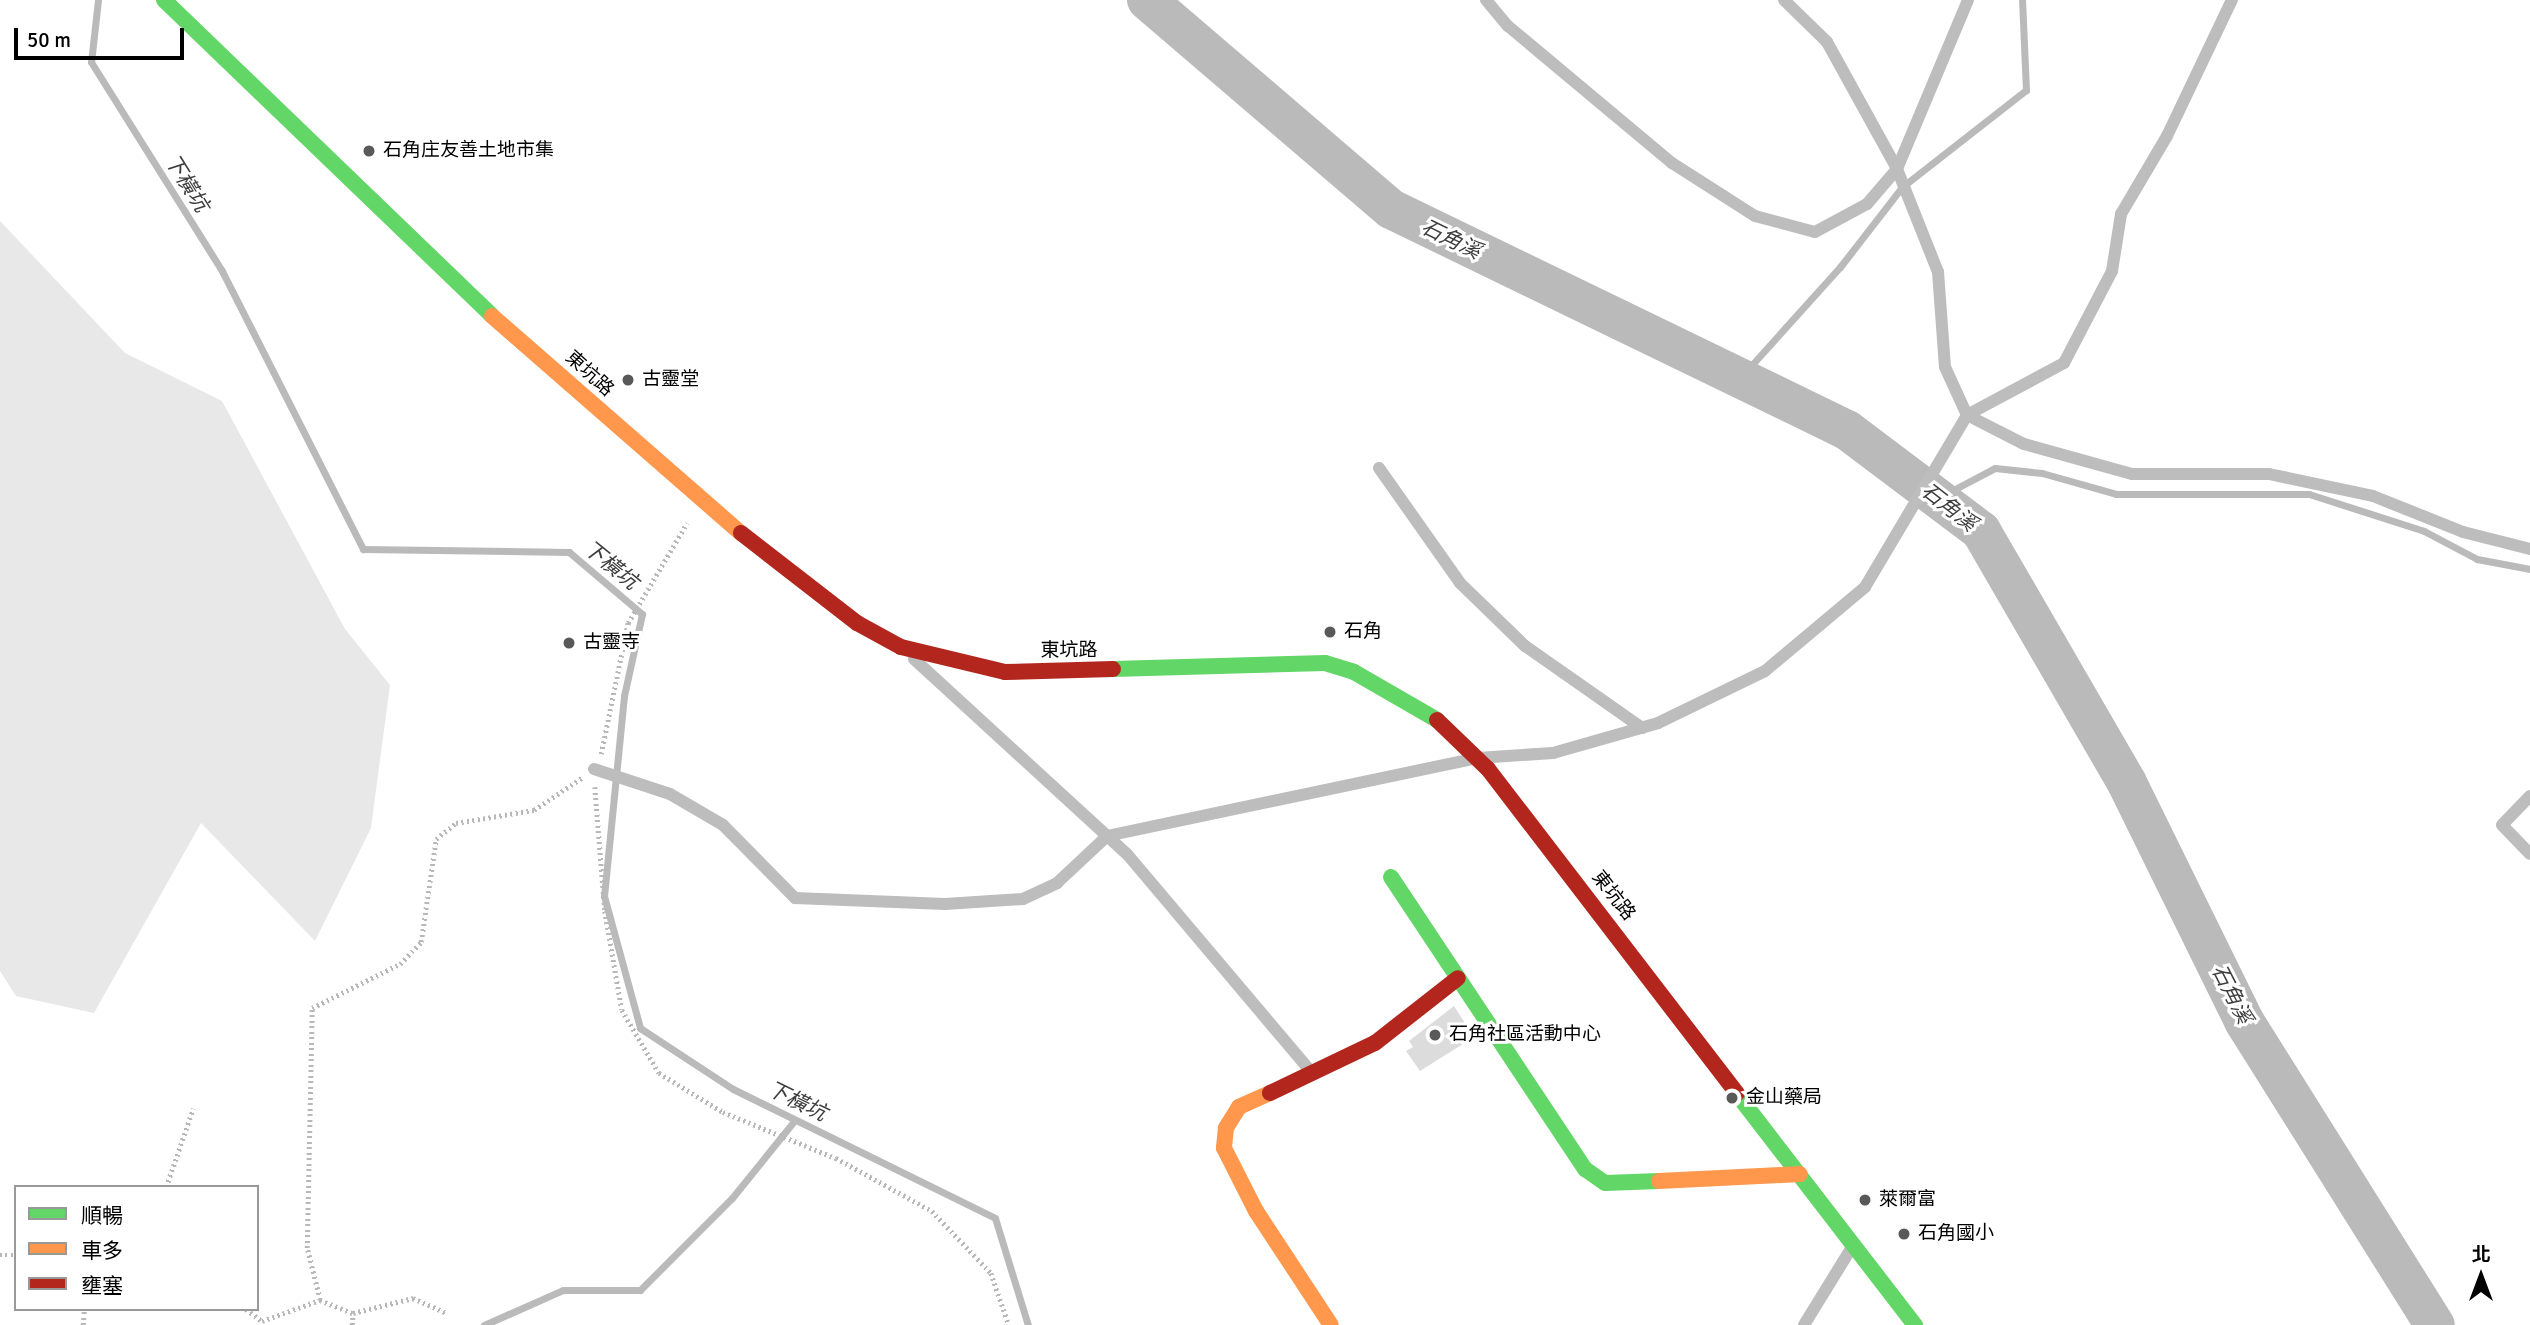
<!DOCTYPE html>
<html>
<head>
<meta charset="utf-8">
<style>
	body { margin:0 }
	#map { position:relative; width:2530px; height:1325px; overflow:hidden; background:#fff; font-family:Signika,"Noto Sans TC",sans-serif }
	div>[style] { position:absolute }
	.green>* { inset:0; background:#e8e8e8 }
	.stream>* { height:7px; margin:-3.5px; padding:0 3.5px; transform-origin:3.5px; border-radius:3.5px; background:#bababa }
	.river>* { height:40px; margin:-20px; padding:0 20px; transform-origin:20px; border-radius:20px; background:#bababa }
	.building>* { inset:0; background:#dcdcdc }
	.path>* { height:4.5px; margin-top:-2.25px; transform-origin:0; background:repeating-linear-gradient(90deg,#b8b8b8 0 2px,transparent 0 5.5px) }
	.lane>* { height:12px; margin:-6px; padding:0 6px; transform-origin:6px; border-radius:6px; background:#bdbdbd }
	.fast>* { height:16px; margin:-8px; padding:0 8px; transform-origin:8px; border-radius:8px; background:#63d668 }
	.slow>* { height:16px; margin:-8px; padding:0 8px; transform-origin:8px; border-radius:8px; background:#ff974d }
	.jam>* { height:16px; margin:-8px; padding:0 8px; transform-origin:8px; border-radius:8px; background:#b3261e }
	.dots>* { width:19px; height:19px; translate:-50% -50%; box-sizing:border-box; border:4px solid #fff; border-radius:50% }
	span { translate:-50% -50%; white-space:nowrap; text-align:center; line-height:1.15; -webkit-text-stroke:6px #fff; paint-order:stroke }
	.poi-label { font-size:19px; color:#000 }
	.left { translate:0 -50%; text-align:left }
	.street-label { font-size:19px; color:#000 }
	.water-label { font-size:21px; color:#3e3e3e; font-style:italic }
	.legend { position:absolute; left:14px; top:1185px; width:245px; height:126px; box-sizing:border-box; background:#fff; border:2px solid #999; margin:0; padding:9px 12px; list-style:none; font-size:21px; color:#000 }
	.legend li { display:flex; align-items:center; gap:14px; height:35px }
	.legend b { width:35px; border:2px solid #999 }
	.north { position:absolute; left:2446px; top:1241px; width:70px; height:70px; -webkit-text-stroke:5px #fff; paint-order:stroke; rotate:0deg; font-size:19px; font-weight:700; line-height:28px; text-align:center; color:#000 }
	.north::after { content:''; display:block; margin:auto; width:24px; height:32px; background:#000; clip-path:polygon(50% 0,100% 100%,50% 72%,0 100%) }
	.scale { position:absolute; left:14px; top:28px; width:170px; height:32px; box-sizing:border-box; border:4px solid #000; border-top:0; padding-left:9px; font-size:21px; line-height:24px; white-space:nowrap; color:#000; -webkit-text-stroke:5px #fff; paint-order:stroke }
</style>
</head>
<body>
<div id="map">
	<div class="green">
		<div style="clip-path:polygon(0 221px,125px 353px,222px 401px,345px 629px,390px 685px,371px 828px,315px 941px,201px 823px,94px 1013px,16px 996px,0 971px)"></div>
	</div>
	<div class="stream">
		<div style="left:98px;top:0;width:62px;rotate:96.4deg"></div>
		<div style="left:91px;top:62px;width:247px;rotate:57.9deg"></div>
		<div style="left:222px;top:271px;width:312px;rotate:63.1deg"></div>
		<div style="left:363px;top:549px;width:206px;rotate:0.8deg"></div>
		<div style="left:569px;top:552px;width:96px;rotate:40.3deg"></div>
		<div style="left:642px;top:614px;width:84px;rotate:102.4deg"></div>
		<div style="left:624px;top:696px;width:201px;rotate:95.7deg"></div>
		<div style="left:604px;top:896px;width:137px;rotate:74.7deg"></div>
		<div style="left:640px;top:1028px;width:111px;rotate:33.3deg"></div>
		<div style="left:733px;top:1089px;width:292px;rotate:26.2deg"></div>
		<div style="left:995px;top:1218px;width:112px;rotate:72.9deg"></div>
		<div style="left:1740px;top:378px;width:149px;rotate:-48deg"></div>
		<div style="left:1840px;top:267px;width:101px;rotate:-52.2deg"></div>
		<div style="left:1902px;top:187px;width:157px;rotate:-38deg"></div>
		<div style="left:2026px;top:90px;width:90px;rotate:-92.5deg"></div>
		<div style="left:1938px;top:498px;width:64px;rotate:-27.8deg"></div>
		<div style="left:1995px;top:468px;width:47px;rotate:6.1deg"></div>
		<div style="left:2042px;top:473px;width:77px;rotate:15.8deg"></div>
		<div style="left:2116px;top:494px;width:193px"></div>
		<div style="left:2309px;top:494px;width:121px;rotate:17.8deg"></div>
		<div style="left:2424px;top:531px;width:60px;rotate:27.8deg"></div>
		<div style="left:2477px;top:559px;width:54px;rotate:10.7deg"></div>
		<div style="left:484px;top:1325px;width:86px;rotate:-23.9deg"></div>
		<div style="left:563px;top:1290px;width:77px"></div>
		<div style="left:640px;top:1290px;width:130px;rotate:-45deg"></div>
		<div style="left:732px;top:1198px;width:100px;rotate:-51.1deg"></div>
	</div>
	<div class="river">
		<div style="left:1147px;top:0;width:321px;rotate:40.6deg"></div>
		<div style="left:1391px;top:209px;width:507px;rotate:25.86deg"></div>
		<div style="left:1847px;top:430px;width:168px;rotate:37deg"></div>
		<div style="left:1981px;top:531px;width:291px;rotate:59.9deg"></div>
		<div style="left:2127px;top:783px;width:265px;rotate:63.8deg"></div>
		<div style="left:2244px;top:1021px;width:359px;rotate:57.9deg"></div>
	</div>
	<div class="building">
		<div style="clip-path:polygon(1454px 1006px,1474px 1037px,1420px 1071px,1406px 1051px,1413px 1047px,1409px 1041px)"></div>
	</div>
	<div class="path">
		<div style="left:601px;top:754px;width:134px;rotate:-78.4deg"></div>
		<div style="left:628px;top:623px;width:116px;rotate:-59.5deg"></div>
		<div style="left:595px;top:787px;width:124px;rotate:85.4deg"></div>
		<div style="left:605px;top:911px;width:100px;rotate:80.3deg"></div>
		<div style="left:622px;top:1010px;width:73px;rotate:59.6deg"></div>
		<div style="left:659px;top:1073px;width:75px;rotate:31.4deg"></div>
		<div style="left:723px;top:1112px;width:122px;rotate:22.2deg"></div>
		<div style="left:836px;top:1158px;width:110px;rotate:28.9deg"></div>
		<div style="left:932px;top:1211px;width:86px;rotate:46.4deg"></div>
		<div style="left:991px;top:1273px;width:55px;rotate:70.9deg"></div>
		<div style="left:166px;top:1187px;width:83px;rotate:-70.9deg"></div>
		<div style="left:0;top:1255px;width:16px"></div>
		<div style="left:320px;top:1300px;width:35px;rotate:22deg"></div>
		<div style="left:353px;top:1313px;width:62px;rotate:-14deg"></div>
		<div style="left:413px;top:1298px;width:37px;rotate:24deg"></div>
		<div style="left:246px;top:1309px;width:20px;rotate:37deg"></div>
		<div style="left:262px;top:1321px;width:62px;rotate:-19.9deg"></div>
		<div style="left:320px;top:1300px;width:54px;rotate:-104deg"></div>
		<div style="left:307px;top:1248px;width:240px;rotate:-88.8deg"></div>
		<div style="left:312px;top:1008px;width:98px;rotate:-26.6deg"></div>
		<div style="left:400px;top:964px;width:30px;rotate:-46deg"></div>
		<div style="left:421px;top:942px;width:104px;rotate:-81.7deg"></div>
		<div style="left:436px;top:839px;width:26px;rotate:-39deg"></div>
		<div style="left:456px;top:823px;width:79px;rotate:-9.5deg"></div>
		<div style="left:534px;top:810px;width:59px;rotate:-34deg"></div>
		<div style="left:83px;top:1325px;width:16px;rotate:-86deg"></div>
		<div style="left:352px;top:1325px;width:12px;rotate:-85deg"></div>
	</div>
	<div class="lane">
		<div style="left:1486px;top:0;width:34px;rotate:50deg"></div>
		<div style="left:1508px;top:26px;width:214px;rotate:39.9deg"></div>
		<div style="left:1672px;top:163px;width:98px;rotate:32.6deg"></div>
		<div style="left:1755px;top:216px;width:62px;rotate:14.9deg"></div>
		<div style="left:1815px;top:232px;width:59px;rotate:-28.3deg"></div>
		<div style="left:1867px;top:204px;width:46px;rotate:-49.4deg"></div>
		<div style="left:1897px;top:169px;width:183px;rotate:-67.2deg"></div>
		<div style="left:1784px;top:0;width:60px;rotate:44.3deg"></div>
		<div style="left:1827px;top:42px;width:145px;rotate:61.1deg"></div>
		<div style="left:1897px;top:169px;width:111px;rotate:68.3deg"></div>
		<div style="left:1938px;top:272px;width:95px;rotate:85.8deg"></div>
		<div style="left:1945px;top:367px;width:53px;rotate:65.4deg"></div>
		<div style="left:1967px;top:415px;width:64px;rotate:27deg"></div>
		<div style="left:2024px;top:444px;width:112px;rotate:15.5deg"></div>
		<div style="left:2132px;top:474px;width:137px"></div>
		<div style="left:2269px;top:474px;width:106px;rotate:11.9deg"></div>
		<div style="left:2373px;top:496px;width:97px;rotate:21.8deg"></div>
		<div style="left:2463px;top:532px;width:69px;rotate:14.2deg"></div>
		<div style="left:1379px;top:468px;width:141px;rotate:54.8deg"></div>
		<div style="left:1460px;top:583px;width:91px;rotate:44.1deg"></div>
		<div style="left:1525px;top:646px;width:143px;rotate:35deg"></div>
		<div style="left:914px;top:659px;width:289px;rotate:42.5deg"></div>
		<div style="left:1127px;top:854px;width:285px;rotate:49.8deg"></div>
		<div style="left:594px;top:769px;width:80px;rotate:18.2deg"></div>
		<div style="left:670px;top:794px;width:61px;rotate:30.3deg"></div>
		<div style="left:723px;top:825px;width:103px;rotate:45.4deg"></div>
		<div style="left:795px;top:898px;width:150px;rotate:2.3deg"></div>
		<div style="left:945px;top:904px;width:78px;rotate:-3.7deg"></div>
		<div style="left:1023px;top:899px;width:38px;rotate:-25deg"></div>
		<div style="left:1057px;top:883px;width:69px;rotate:-43.2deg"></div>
		<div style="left:1107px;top:836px;width:378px;rotate:-11.9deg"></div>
		<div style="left:1477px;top:758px;width:76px;rotate:-3.8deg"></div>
		<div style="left:1553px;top:753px;width:109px;rotate:-15.9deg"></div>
		<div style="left:1658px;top:723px;width:119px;rotate:-25.9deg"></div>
		<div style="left:1765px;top:671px;width:131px;rotate:-40deg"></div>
		<div style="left:1865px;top:587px;width:200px;rotate:-59.3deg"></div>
		<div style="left:1967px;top:415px;width:110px;rotate:-28.2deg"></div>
		<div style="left:2064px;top:363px;width:104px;rotate:-62.4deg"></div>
		<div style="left:2112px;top:271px;width:58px;rotate:-81deg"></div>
		<div style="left:2121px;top:214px;width:91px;rotate:-59.5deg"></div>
		<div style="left:2167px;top:136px;width:151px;rotate:-64.5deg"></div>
		<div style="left:2530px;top:796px;width:40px;rotate:134deg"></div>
		<div style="left:2502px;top:825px;width:40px;rotate:46deg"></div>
		<div style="left:1804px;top:1325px;width:92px;rotate:-58.4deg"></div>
	</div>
	<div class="fast">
		<div style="left:164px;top:0;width:455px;rotate:43.9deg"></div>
		<div style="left:1113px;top:669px;width:212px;rotate:-1.6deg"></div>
		<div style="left:1325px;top:663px;width:30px;rotate:17deg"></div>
		<div style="left:1354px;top:672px;width:96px;rotate:30deg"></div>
		<div style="left:1391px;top:877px;width:351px;rotate:56.4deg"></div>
		<div style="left:1585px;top:1169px;width:24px;rotate:35deg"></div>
		<div style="left:1605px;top:1183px;width:54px;rotate:-2.1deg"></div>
		<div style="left:1737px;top:1094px;width:292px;rotate:52.4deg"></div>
	</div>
	<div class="slow">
		<div style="left:492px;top:316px;width:330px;rotate:41.1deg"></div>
		<div style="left:1270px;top:1093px;width:34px;rotate:156deg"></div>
		<div style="left:1239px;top:1107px;width:25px;rotate:122deg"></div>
		<div style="left:1226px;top:1128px;width:20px;rotate:96deg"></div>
		<div style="left:1224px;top:1148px;width:71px;rotate:63.1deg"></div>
		<div style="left:1256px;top:1211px;width:136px;rotate:56.7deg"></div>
		<div style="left:1659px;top:1181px;width:141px;rotate:-2.8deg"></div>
	</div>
	<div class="jam">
		<div style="left:741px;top:533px;width:147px;rotate:37.8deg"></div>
		<div style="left:857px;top:623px;width:50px;rotate:28.6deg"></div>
		<div style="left:901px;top:647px;width:107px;rotate:13.5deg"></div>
		<div style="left:1005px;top:672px;width:108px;rotate:-1.6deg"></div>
		<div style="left:1437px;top:720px;width:71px;rotate:43.9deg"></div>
		<div style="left:1488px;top:769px;width:409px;rotate:52.5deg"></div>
		<div style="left:1270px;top:1093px;width:116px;rotate:-25.5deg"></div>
		<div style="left:1375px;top:1043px;width:105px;rotate:-38.1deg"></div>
	</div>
	<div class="dots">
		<div style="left:369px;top:151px;background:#595959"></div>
		<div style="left:628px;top:380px;background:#595959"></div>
		<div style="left:1330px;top:632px;background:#595959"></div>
		<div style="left:569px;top:643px;background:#595959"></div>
		<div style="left:1435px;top:1035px;background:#595959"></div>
		<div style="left:1732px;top:1098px;background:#595959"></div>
		<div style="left:1865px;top:1200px;background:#595959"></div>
		<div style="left:1904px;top:1234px;background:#595959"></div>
	</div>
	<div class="poi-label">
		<span class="left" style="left:383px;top:151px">石角庄友善土地市集</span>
		<span class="left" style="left:642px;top:380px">古靈堂</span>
		<span class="left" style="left:1344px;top:632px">石角</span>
		<span class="left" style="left:583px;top:643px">古靈寺</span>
		<span class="left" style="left:1449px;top:1035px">石角社區活動中心</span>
		<span class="left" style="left:1746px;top:1098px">金山藥局</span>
		<span class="left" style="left:1879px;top:1200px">萊爾富</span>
		<span class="left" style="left:1918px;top:1234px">石角國小</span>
	</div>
	<div class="street-label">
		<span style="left:589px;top:374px;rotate:42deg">東坑路</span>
		<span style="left:1069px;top:651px">東坑路</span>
		<span style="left:1613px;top:896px;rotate:52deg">東坑路</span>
	</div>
	<div class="water-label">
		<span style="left:187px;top:183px;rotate:58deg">下橫坑</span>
		<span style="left:1451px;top:239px;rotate:26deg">石角溪</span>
		<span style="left:1949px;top:507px;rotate:38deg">石角溪</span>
		<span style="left:611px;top:565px;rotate:39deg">下橫坑</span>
		<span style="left:2232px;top:994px;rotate:63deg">石角溪</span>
		<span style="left:797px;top:1101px;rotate:26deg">下橫坑</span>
	</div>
	<ul class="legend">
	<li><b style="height:9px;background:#63d668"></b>順暢</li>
	<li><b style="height:9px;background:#ff974d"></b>車多</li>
	<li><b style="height:9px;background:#b3261e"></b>壅塞</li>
	</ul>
	<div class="north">北</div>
	<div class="scale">50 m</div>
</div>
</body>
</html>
